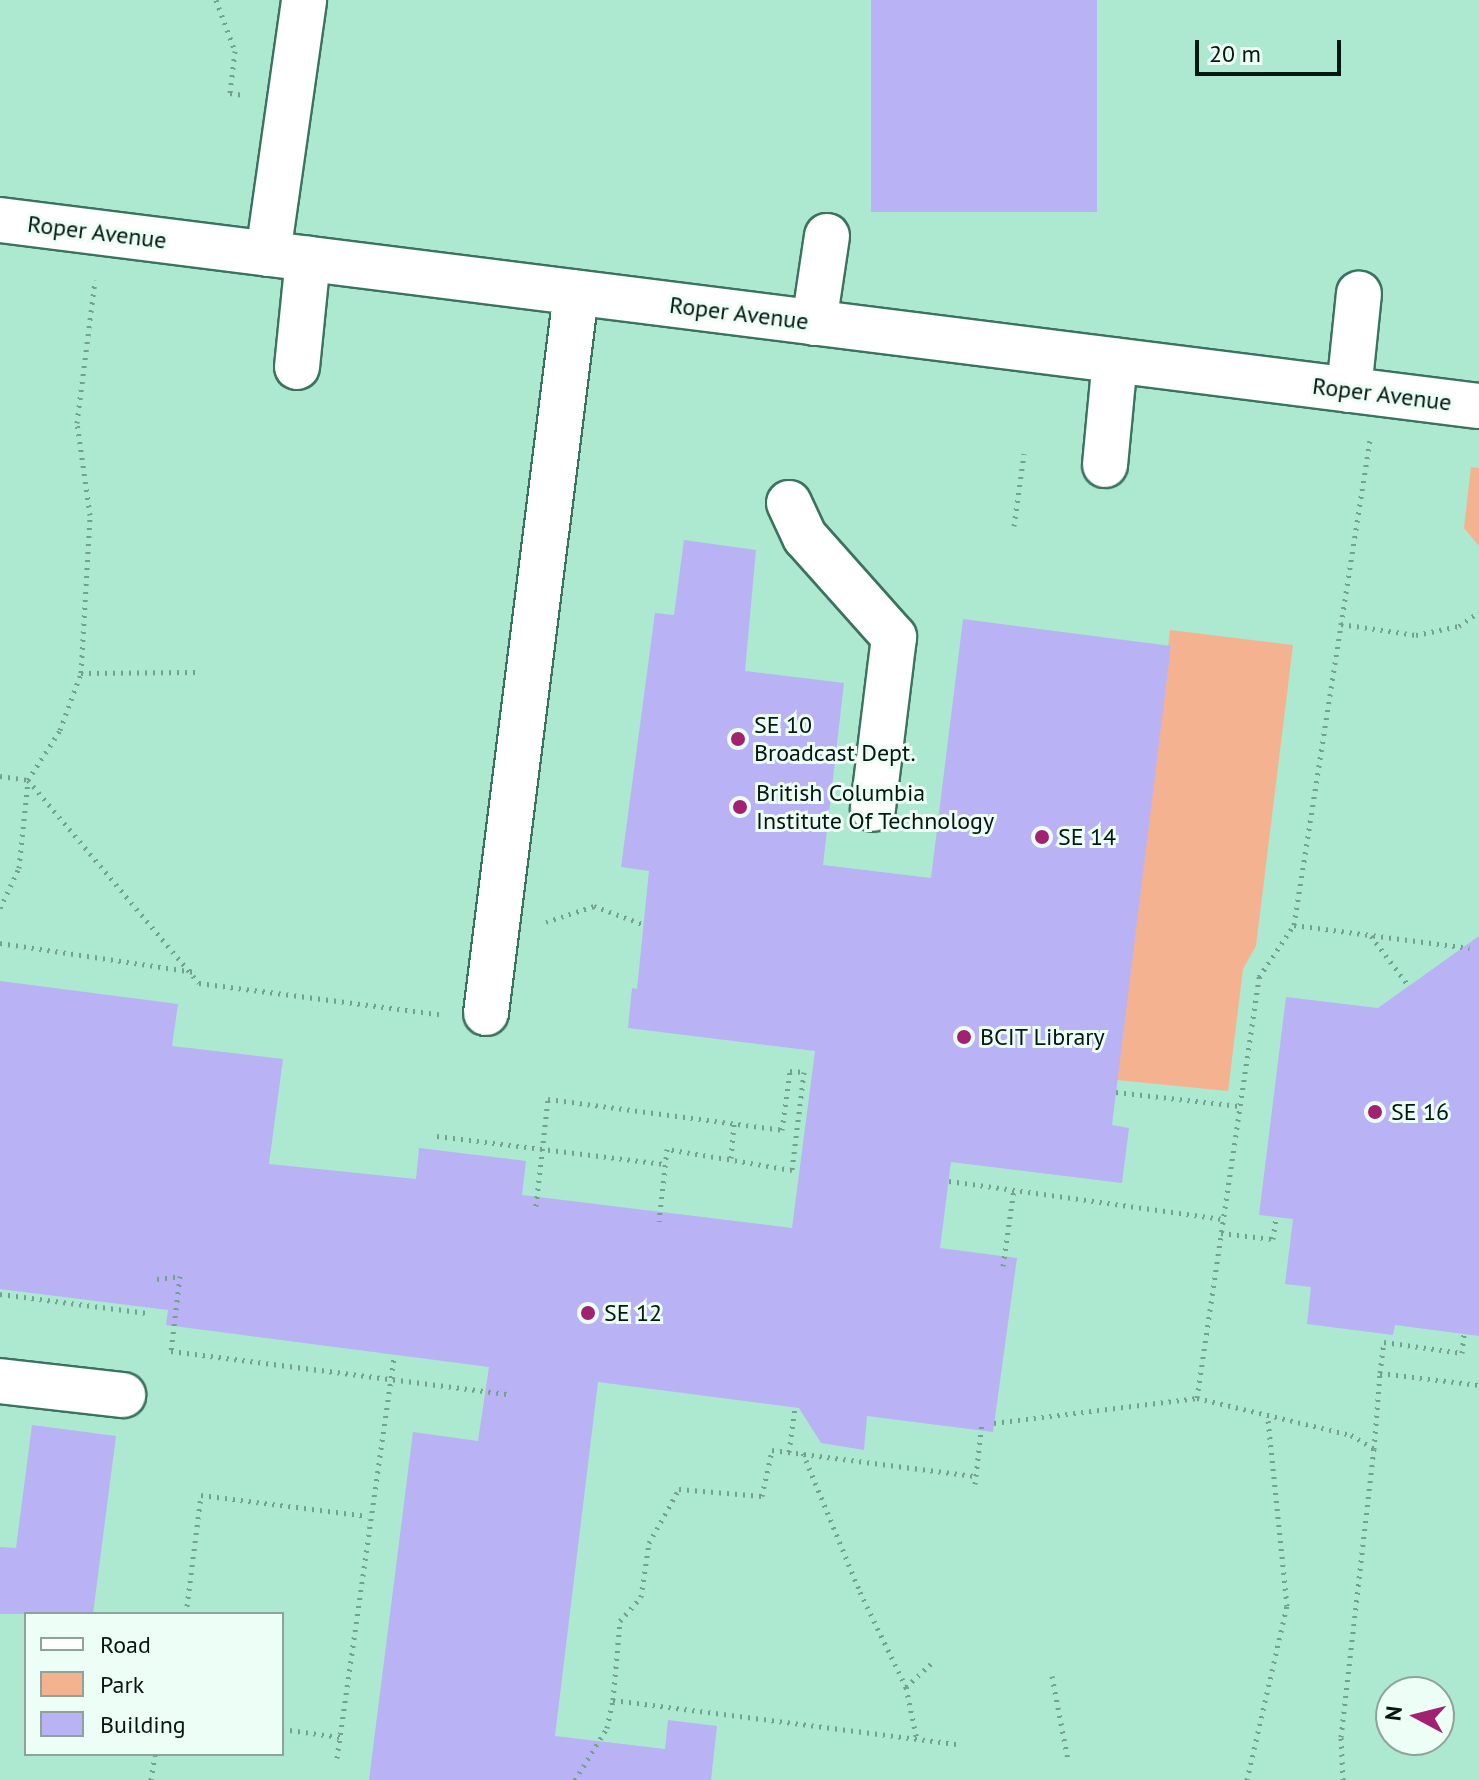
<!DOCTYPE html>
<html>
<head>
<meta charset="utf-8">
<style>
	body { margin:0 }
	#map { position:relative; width:1479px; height:1780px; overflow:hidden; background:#ade8d0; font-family:"PT Sans",sans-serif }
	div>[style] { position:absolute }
	.green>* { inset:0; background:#f5b290 }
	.building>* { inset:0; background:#b9b3f6; transform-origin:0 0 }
	.path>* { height:5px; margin-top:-2.5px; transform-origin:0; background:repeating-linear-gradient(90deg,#72a18e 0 2px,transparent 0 8px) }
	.roads { filter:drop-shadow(2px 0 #3b735f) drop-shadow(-2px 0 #3b735f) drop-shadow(0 2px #3b735f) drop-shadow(0 -2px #3b735f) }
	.minor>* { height:44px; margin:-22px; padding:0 22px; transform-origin:22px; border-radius:22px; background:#fff }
	.dots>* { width:22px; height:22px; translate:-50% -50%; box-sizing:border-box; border:4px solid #edfef7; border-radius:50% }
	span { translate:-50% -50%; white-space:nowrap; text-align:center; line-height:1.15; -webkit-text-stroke:6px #edfef7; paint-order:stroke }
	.street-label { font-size:24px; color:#021810 }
	.poi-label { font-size:24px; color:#021810 }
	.left { translate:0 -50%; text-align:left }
	.legend { position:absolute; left:24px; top:1612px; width:260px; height:144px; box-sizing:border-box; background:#edfef7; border:2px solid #8fa29b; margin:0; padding:10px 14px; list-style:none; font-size:24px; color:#021810 }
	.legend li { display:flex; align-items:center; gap:16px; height:40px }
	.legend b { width:40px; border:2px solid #8fa29b }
	.north { position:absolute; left:1375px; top:1676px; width:80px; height:80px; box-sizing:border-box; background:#edfef7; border:2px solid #8fa29b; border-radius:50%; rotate:277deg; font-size:22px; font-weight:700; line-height:32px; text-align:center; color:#021810 }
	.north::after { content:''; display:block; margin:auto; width:28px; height:36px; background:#a22171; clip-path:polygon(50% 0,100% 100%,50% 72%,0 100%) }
	.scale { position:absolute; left:1195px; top:40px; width:146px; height:36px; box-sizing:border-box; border:4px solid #021810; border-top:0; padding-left:10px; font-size:24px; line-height:28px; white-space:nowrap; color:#021810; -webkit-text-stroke:6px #edfef7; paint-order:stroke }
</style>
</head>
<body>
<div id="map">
	<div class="green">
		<div style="clip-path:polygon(1471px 467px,1479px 468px,1479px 546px,1464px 528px)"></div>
		<div style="clip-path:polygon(1170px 630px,1293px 645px,1256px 946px,1243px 969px,1228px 1091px,1117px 1080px)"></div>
	</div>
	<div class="building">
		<div style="left:871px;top:0;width:226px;height:212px"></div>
		<div style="clip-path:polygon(684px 540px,756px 550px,745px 671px,844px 683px,823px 865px,931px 878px,963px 619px,1171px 646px,1112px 1125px,1129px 1128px,1122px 1183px,951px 1162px,940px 1248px,1017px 1258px,993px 1432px,867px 1416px,864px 1450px,821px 1443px,799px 1408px,598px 1382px,555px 1736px,665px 1749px,668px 1720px,717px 1726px,711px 1780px,369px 1780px,413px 1432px,478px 1441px,489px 1367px,166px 1325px,168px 1310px,0 1289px,0 981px,178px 1004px,172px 1046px,283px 1059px,269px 1164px,416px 1179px,419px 1148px,526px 1161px,522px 1195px,792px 1228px,815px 1051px,628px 1028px,632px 988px,637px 989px,649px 871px,621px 867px,655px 613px,674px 615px)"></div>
		<div style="clip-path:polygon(1479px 936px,1479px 1336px,1395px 1325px,1393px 1335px,1307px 1324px,1311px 1287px,1285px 1284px,1293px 1219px,1259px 1215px,1286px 997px,1378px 1008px)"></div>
		<div style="clip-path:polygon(32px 1425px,116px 1436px,93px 1614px,0 1614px,0 1547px,16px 1548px)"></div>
	</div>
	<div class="path">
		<div style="left:216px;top:0;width:54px;rotate:69.6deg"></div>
		<div style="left:235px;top:51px;width:42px;rotate:96.8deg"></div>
		<div style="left:230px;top:93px;width:14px;rotate:8deg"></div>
		<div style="left:1014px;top:526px;width:73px;rotate:-82.1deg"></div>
		<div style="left:1341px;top:624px;width:76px;rotate:8.3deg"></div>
		<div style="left:1416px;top:635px;width:44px;rotate:-11.8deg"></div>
		<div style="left:1459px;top:626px;width:24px;rotate:-35deg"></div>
		<div style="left:81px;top:673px;width:158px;rotate:-86.7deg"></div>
		<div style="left:90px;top:515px;width:93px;rotate:-98deg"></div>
		<div style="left:77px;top:423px;width:144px;rotate:-82.8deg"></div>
		<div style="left:0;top:776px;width:28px;rotate:8deg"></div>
		<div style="left:28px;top:780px;width:59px;rotate:-57.4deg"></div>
		<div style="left:60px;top:730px;width:61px;rotate:-69.8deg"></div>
		<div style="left:81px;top:673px;width:114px;rotate:-0.5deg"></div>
		<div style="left:28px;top:780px;width:265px;rotate:49.9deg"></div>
		<div style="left:199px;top:983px;width:242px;rotate:7.4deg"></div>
		<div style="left:0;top:908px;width:44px;rotate:-64.6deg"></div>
		<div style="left:19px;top:868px;width:87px;rotate:-84.1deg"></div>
		<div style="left:546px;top:922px;width:51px;rotate:-18.4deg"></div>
		<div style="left:594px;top:906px;width:54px;rotate:20.4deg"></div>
		<div style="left:1294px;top:925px;width:177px;rotate:7.5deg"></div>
		<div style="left:1371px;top:936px;width:63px;rotate:52.8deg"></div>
		<div style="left:0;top:943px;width:195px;rotate:8.5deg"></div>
		<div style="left:1116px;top:1092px;width:125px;rotate:6.4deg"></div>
		<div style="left:437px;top:1136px;width:231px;rotate:7deg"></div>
		<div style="left:731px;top:1158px;width:36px;rotate:-85deg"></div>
		<div style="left:949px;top:1181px;width:276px;rotate:7.9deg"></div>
		<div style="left:536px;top:1206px;width:108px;rotate:-83.6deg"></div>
		<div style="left:548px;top:1099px;width:236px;rotate:7.5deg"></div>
		<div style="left:782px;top:1130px;width:60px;rotate:-82.3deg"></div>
		<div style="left:790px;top:1071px;width:14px;rotate:4deg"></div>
		<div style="left:804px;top:1072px;width:99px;rotate:97deg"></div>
		<div style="left:792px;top:1170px;width:127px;rotate:-170.5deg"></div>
		<div style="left:667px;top:1149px;width:73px;rotate:96.3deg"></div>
		<div style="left:1221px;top:1233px;width:52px;rotate:6.6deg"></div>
		<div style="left:1273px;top:1239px;width:22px;rotate:-82deg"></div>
		<div style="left:1003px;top:1266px;width:78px;rotate:-81.9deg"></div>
		<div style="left:157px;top:1279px;width:23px;rotate:-7deg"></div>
		<div style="left:180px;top:1276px;width:76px;rotate:96.8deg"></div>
		<div style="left:171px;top:1351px;width:339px;rotate:7.3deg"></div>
		<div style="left:0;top:1294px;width:148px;rotate:7.4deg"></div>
		<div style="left:1380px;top:1373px;width:31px;rotate:-83deg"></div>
		<div style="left:1384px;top:1342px;width:79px;rotate:8deg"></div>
		<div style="left:1462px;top:1353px;width:19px;rotate:-84deg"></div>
		<div style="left:1197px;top:1398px;width:426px;rotate:-81.6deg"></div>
		<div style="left:1259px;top:977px;width:63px;rotate:-56.1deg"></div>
		<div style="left:1294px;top:925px;width:493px;rotate:-81.1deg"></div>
		<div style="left:994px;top:1423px;width:205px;rotate:-7deg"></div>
		<div style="left:1197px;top:1398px;width:158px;rotate:13.5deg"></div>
		<div style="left:1351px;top:1435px;width:27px;rotate:31deg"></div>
		<div style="left:1374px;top:1449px;width:76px;rotate:-85.5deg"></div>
		<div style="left:1380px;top:1373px;width:100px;rotate:6.9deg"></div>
		<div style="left:789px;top:1452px;width:45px;rotate:-82.4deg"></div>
		<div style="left:803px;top:1453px;width:150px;rotate:67.7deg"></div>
		<div style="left:860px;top:1592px;width:106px;rotate:64.2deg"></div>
		<div style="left:906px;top:1687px;width:54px;rotate:78.3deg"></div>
		<div style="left:975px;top:1484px;width:8px;rotate:-83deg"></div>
		<div style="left:186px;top:1614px;width:120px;rotate:-82.8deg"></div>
		<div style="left:201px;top:1495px;width:168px;rotate:7.2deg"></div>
		<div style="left:1052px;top:1676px;width:86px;rotate:79.2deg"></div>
		<div style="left:906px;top:1687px;width:37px;rotate:-43deg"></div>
		<div style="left:613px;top:1700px;width:79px;rotate:-84.9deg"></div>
		<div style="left:620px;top:1621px;width:32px;rotate:-49deg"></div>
		<div style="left:641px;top:1597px;width:55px;rotate:-81.6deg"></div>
		<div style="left:649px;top:1543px;width:62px;rotate:-60.9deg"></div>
		<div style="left:679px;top:1489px;width:83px;rotate:4.8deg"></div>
		<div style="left:762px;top:1496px;width:47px;rotate:-77.7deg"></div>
		<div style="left:772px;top:1450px;width:206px;rotate:7.3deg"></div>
		<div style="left:976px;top:1476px;width:54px;rotate:-83.7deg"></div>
		<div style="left:282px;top:1729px;width:59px;rotate:7.9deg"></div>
		<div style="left:337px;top:1758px;width:407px;rotate:-81.9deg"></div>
		<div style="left:151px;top:1780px;width:26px;rotate:-81deg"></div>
		<div style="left:575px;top:1780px;width:61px;rotate:-58.4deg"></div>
		<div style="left:607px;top:1728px;width:29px;rotate:-78deg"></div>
		<div style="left:613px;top:1700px;width:346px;rotate:7.3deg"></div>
		<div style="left:1247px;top:1780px;width:179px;rotate:-77.1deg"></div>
		<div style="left:1287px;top:1606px;width:189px;rotate:-95.8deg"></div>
		<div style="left:1343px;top:1780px;width:43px;rotate:-92.7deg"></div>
		<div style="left:1341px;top:1737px;width:290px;rotate:-83.5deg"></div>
	</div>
	<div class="roads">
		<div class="minor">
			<div style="left:0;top:220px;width:1491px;rotate:7.17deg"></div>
			<div style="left:268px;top:254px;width:257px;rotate:-81.9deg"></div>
			<div style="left:814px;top:323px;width:88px;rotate:-81.5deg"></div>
			<div style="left:297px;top:367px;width:109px;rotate:-84.2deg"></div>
			<div style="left:1349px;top:390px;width:97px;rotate:-84.1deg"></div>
			<div style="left:1105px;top:465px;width:105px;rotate:-84.6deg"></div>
			<div style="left:789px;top:503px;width:38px;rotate:65deg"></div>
			<div style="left:805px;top:537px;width:134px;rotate:48.3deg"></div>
			<div style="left:894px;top:637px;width:173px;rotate:97deg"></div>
			<div style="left:486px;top:1013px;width:726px;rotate:-82.87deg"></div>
			<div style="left:0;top:1381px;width:124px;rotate:6.5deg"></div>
		</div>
	</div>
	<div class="dots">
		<div style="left:738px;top:739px;background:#a22171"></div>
		<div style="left:740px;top:807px;background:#a22171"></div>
		<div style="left:1042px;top:837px;background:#a22171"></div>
		<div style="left:964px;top:1037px;background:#a22171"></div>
		<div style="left:1375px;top:1112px;background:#a22171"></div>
		<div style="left:588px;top:1313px;background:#a22171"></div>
	</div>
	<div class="street-label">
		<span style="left:97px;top:232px;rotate:7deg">Roper Avenue</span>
		<span style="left:739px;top:313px;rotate:7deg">Roper Avenue</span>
		<span style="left:1382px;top:394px;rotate:7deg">Roper Avenue</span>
	</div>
	<div class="poi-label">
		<span class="left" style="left:754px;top:739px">SE 10<br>Broadcast Dept.</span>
		<span class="left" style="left:756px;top:807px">British Columbia<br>Institute Of Technology</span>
		<span class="left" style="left:1058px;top:837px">SE 14</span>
		<span class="left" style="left:980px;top:1037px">BCIT Library</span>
		<span class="left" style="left:1391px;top:1112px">SE 16</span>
		<span class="left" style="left:604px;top:1313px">SE 12</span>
	</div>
	<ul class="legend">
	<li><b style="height:10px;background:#fff"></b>Road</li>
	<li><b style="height:22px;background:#f5b290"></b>Park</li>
	<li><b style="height:22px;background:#b9b3f6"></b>Building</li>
	</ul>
	<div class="north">N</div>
	<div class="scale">20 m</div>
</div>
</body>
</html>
